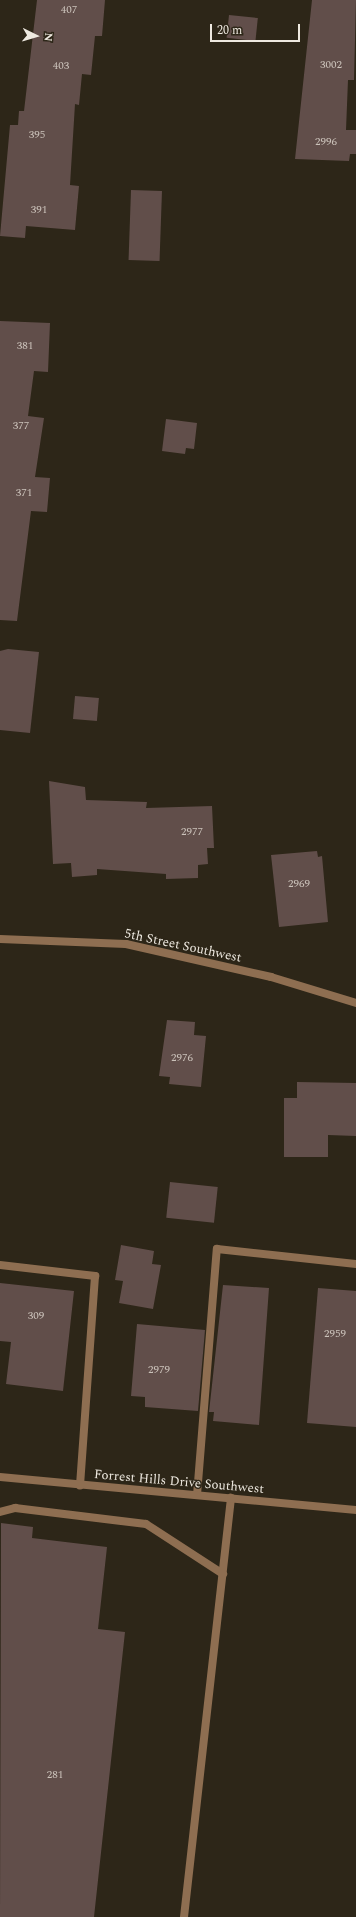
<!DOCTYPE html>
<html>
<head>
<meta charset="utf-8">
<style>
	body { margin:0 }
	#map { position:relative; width:356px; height:1917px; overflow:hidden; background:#2d2618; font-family:Spectral,serif }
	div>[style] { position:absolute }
	.building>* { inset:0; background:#614e4a; transform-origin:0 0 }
	.service>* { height:8px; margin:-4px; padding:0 4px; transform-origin:4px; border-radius:4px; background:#8e6e51 }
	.minor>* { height:8px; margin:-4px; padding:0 4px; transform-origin:4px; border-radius:4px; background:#8e6e51 }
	span { translate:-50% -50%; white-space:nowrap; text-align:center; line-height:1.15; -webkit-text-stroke:3px #2d2618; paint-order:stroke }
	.number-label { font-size:11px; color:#cbc2ba }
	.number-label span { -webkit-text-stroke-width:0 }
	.street-label { font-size:13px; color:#eee9e0 }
	.north { position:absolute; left:16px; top:16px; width:40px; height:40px; -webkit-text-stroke:3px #2d2618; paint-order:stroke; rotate:95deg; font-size:11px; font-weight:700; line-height:16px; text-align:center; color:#eee9e0 }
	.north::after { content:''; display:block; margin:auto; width:14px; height:18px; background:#eee9e0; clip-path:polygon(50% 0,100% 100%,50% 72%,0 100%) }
	.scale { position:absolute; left:210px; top:24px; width:90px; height:18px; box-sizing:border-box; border:2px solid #eee9e0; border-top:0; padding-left:5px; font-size:12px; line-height:14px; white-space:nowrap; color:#eee9e0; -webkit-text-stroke:3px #2d2618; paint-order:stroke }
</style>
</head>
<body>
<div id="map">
	<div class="building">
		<div style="clip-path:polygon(37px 0,105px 0,102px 36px,95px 36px,91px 75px,82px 74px,79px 105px,75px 104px,70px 185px,79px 186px,75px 230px,26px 226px,25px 238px,0 236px,10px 125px,18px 125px,19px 111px,24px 111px)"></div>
		<div style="clip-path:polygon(312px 0,356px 0,354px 80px,348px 80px,346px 130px,356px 130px,356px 154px,350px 154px,349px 161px,295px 159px)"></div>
		<div style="left:229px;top:15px;width:29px;height:23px;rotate:6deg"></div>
		<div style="left:131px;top:190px;width:31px;height:70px;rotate:2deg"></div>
		<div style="clip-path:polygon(0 321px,50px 323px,48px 372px,34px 371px,28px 416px,44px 418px,35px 477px,50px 478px,47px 512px,31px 511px,17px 621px,0 620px)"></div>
		<div style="clip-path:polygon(166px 419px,197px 423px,194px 449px,186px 448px,185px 454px,162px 451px)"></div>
		<div style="clip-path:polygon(8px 649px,39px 652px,30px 733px,0 730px,0 651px)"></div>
		<div style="left:75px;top:696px;width:24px;height:23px;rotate:5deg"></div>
		<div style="clip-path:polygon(49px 781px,85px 787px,86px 800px,147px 802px,146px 808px,212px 806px,214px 848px,207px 848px,208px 864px,198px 865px,198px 878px,166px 879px,166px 874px,97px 869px,97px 875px,72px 877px,71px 863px,53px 864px)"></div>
		<div style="clip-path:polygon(317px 851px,318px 857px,322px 856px,328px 922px,279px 927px,271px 855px)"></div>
		<div style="clip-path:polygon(167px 1020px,195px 1022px,194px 1035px,206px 1036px,201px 1087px,169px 1084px,170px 1077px,159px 1076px)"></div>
		<div style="clip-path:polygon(297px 1082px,356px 1083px,356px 1136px,328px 1135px,328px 1157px,284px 1157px,284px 1098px,297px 1098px)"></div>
		<div style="left:170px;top:1182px;width:48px;height:36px;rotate:6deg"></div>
		<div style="clip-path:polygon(121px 1245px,154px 1251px,152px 1264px,161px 1265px,153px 1309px,119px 1303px,123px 1281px,115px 1280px)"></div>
		<div style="clip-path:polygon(0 1283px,74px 1291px,63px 1391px,6px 1384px,11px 1342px,0 1341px)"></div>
		<div style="clip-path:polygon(223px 1285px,269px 1288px,259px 1425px,213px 1421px,214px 1412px,209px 1412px)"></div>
		<div style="clip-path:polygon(318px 1288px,356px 1291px,356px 1427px,307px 1423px)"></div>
		<div style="clip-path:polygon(137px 1324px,205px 1330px,198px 1411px,145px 1407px,145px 1397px,131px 1396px)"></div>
		<div style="clip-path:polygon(1px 1523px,33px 1527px,32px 1538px,107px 1547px,98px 1629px,125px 1632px,94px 1917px,0 1917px)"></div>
	</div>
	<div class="service">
		<div style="left:0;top:1265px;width:96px;rotate:6.6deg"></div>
		<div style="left:95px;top:1276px;width:210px;rotate:94.1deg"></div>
		<div style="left:197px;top:1495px;width:247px;rotate:-85.4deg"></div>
		<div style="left:217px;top:1249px;width:140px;rotate:6.2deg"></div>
		<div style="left:0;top:1512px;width:16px;rotate:-15deg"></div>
		<div style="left:15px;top:1508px;width:132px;rotate:7deg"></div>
		<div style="left:146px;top:1524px;width:92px;rotate:33deg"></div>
		<div style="left:184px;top:1917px;width:422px;rotate:-83.6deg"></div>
	</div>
	<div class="minor">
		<div style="left:0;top:939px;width:126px;rotate:2.3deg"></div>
		<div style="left:126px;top:944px;width:149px;rotate:12.8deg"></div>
		<div style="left:271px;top:977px;width:89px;rotate:17deg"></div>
		<div style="left:0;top:1477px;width:358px;rotate:5.3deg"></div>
	</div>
	<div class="number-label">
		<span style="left:69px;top:10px">407</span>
		<span style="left:331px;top:65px">3002</span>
		<span style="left:61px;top:66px">403</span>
		<span style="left:37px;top:135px">395</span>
		<span style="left:326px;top:142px">2996</span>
		<span style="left:39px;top:210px">391</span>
		<span style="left:25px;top:346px">381</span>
		<span style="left:21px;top:426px">377</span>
		<span style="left:24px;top:493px">371</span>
		<span style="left:192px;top:832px">2977</span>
		<span style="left:299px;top:884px">2969</span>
		<span style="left:182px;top:1058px">2976</span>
		<span style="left:36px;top:1316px">309</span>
		<span style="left:335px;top:1334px">2959</span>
		<span style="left:159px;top:1370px">2979</span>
		<span style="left:55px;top:1775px">281</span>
	</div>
	<div class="street-label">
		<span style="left:183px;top:946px;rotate:12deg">5th Street Southwest</span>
		<span style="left:179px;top:1482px;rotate:5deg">Forrest Hills Drive Southwest</span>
	</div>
	<div class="north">N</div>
	<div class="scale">20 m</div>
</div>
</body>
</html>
